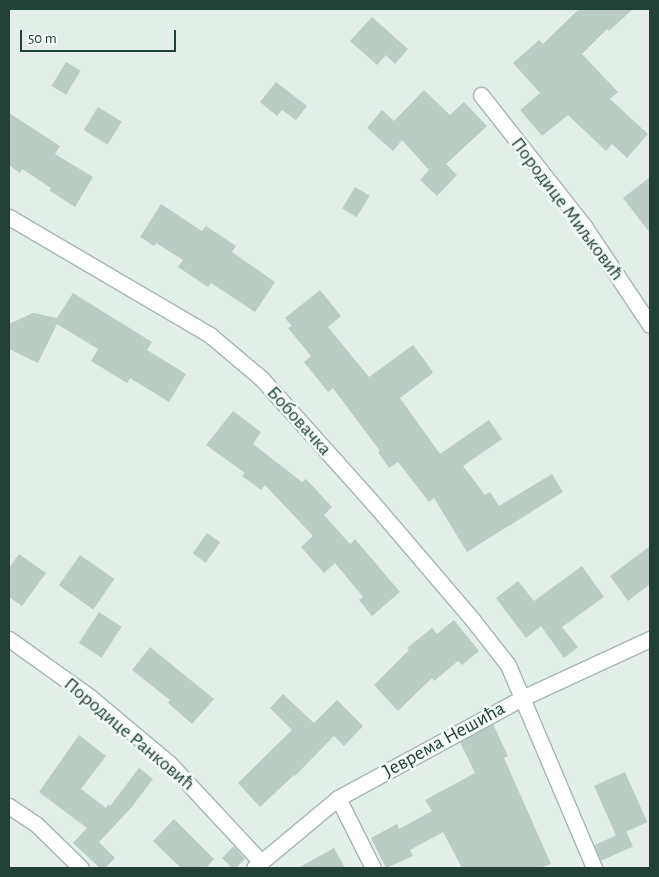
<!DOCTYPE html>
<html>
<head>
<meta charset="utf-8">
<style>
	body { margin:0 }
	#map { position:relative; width:659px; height:877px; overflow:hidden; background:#e3eee8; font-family:"Alegreya Sans",sans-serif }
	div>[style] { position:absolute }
	.building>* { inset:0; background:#baccc4; transform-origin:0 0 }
	.roads { filter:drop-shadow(1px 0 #a5b7af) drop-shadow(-1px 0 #a5b7af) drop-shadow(0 1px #a5b7af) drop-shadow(0 -1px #a5b7af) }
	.minor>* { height:15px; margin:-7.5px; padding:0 7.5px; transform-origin:7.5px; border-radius:7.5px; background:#fff }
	span { translate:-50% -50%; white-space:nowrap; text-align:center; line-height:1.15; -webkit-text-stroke:5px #f4faf6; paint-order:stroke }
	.street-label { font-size:20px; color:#214136 }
	.frame { position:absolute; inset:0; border:10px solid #214136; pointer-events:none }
	.scale { position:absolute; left:20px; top:30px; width:156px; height:22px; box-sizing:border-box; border:2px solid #214136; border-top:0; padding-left:6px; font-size:15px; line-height:18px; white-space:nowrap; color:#214136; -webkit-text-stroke:4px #f4faf6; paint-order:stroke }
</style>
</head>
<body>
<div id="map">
	<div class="building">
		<div style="clip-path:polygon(579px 9px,633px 9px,609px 31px,607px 29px,582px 54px,618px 92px,610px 99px,648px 134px,627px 158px,612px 144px,606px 151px,568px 115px,542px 136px,520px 110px,540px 93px,513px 63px,539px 40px,543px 44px)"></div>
		<div style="clip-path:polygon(372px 17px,408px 49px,395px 64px,386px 55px,377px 65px,350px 41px)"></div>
		<div style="left:66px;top:62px;width:17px;height:28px;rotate:31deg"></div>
		<div style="clip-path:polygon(276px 82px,307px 106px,296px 120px,282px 110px,277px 116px,260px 102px)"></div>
		<div style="clip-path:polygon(424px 90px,450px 115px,464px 102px,487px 126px,446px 164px,457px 175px,437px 196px,420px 180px,429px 170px,402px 140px,393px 151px,367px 128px,382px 110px,394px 121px)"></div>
		<div style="left:98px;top:107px;width:28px;height:27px;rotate:32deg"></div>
		<div style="clip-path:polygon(9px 113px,60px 146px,55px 154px,93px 177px,75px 207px,50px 191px,51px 188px,22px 169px,20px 173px,9px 165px)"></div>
		<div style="clip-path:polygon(650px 177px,650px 233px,623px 198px)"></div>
		<div style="left:355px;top:187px;width:17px;height:25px;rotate:31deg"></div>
		<div style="clip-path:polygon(161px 204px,202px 231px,206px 226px,236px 246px,232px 252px,275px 282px,255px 312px,211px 283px,208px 287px,178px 267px,183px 260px,156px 243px,154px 246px,140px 237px)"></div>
		<div style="clip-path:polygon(320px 290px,341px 316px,328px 327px,369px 377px,413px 345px,426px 362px,433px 373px,400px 398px,440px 454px,489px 420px,502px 439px,463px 466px,485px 495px,490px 492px,499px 506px,552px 474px,563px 492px,467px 552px,434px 498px,429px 502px,398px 462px,389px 468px,378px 452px,380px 451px,333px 388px,328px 392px,304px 362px,311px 356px,288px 328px,292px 326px,285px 318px)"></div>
		<div style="clip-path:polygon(73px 293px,152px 342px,147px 350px,186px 374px,169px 402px,130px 378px,127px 383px,91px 361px,98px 349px,57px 324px,38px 363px,9px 349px,9px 324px,33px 313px,57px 318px)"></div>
		<div style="clip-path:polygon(233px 411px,261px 432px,253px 444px,302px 482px,306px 479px,332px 507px,324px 515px,350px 544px,355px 539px,400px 592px,372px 616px,359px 600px,363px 597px,335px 563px,324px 573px,301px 547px,313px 536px,265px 485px,261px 490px,242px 476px,245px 473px,206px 445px)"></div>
		<div style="left:207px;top:533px;width:16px;height:25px;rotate:35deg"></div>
		<div style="clip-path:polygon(650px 546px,650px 584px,628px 601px,610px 576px)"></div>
		<div style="clip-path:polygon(19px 554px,46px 573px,22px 606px,9px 597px,9px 568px)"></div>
		<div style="left:80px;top:555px;width:42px;height:37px;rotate:35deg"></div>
		<div style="clip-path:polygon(582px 566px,604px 597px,562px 627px,578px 647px,564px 658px,541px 626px,526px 638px,496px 598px,518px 581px,534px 601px)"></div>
		<div style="left:99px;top:612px;width:27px;height:37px;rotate:33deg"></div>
		<div style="clip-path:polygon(454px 620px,479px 651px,462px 665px,458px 661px,434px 681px,432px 678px,398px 711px,374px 685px,409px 650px,407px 648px,432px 628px,437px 634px)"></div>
		<div style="clip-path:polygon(150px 647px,214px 699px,192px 724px,168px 703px,170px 700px,132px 670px)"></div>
		<div style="clip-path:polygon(283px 694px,314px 723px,337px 700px,363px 726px,344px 746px,334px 736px,295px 776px,294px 775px,260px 807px,238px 783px,292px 730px,270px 708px)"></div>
		<div style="clip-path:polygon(493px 724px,508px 756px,504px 758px,551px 864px,540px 868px,462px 868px,443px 832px,410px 850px,413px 856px,386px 868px,371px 838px,397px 824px,399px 829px,432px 811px,425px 800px,475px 773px,460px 742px)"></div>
		<div style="clip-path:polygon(79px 735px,106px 756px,81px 789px,106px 808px,108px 804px,110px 806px,139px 768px,153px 779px,131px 808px,99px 842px,115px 858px,105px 868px,100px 868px,73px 843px,87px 828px,39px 792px)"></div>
		<div style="left:625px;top:772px;width:55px;height:34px;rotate:66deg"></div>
		<div style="clip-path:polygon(174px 819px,214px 859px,206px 868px,181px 868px,153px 841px)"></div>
		<div style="left:626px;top:831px;width:17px;height:35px;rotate:66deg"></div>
		<div style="clip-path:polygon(234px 846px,245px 859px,236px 868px,232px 868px,222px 858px)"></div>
		<div style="clip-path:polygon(334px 848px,345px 868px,298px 868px)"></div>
	</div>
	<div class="roads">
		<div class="minor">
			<div style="left:481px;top:95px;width:167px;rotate:51.8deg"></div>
			<div style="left:584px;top:226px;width:119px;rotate:56.3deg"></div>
			<div style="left:9px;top:217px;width:233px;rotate:30.4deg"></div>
			<div style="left:210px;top:335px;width:68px;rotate:40.2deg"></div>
			<div style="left:262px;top:379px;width:166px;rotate:48.2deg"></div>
			<div style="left:373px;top:503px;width:153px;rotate:49.5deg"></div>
			<div style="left:472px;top:619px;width:58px;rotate:52deg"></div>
			<div style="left:508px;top:665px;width:220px;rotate:67deg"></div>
			<div style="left:9px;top:639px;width:100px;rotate:35.6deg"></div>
			<div style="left:90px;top:697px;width:104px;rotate:39.9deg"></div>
			<div style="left:170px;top:764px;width:134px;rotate:47.1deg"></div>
			<div style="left:338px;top:798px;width:78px;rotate:63.4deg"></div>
			<div style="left:9px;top:806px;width:32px;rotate:34deg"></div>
			<div style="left:36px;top:824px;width:63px;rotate:44.4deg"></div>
			<div style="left:254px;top:868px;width:109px;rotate:-39.8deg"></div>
			<div style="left:338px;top:798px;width:207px;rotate:-28.5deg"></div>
			<div style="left:520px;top:699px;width:143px;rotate:-24.8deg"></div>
		</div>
	</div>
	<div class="street-label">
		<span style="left:567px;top:209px;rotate:53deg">Породице Миљковић</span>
		<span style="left:299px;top:421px;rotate:48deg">Бобовачка</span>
		<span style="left:129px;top:734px;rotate:40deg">Породице Ранковић</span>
		<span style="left:444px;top:740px;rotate:-29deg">Јеврема Нешића</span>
	</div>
	<div class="frame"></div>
	<div class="scale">50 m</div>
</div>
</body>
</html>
